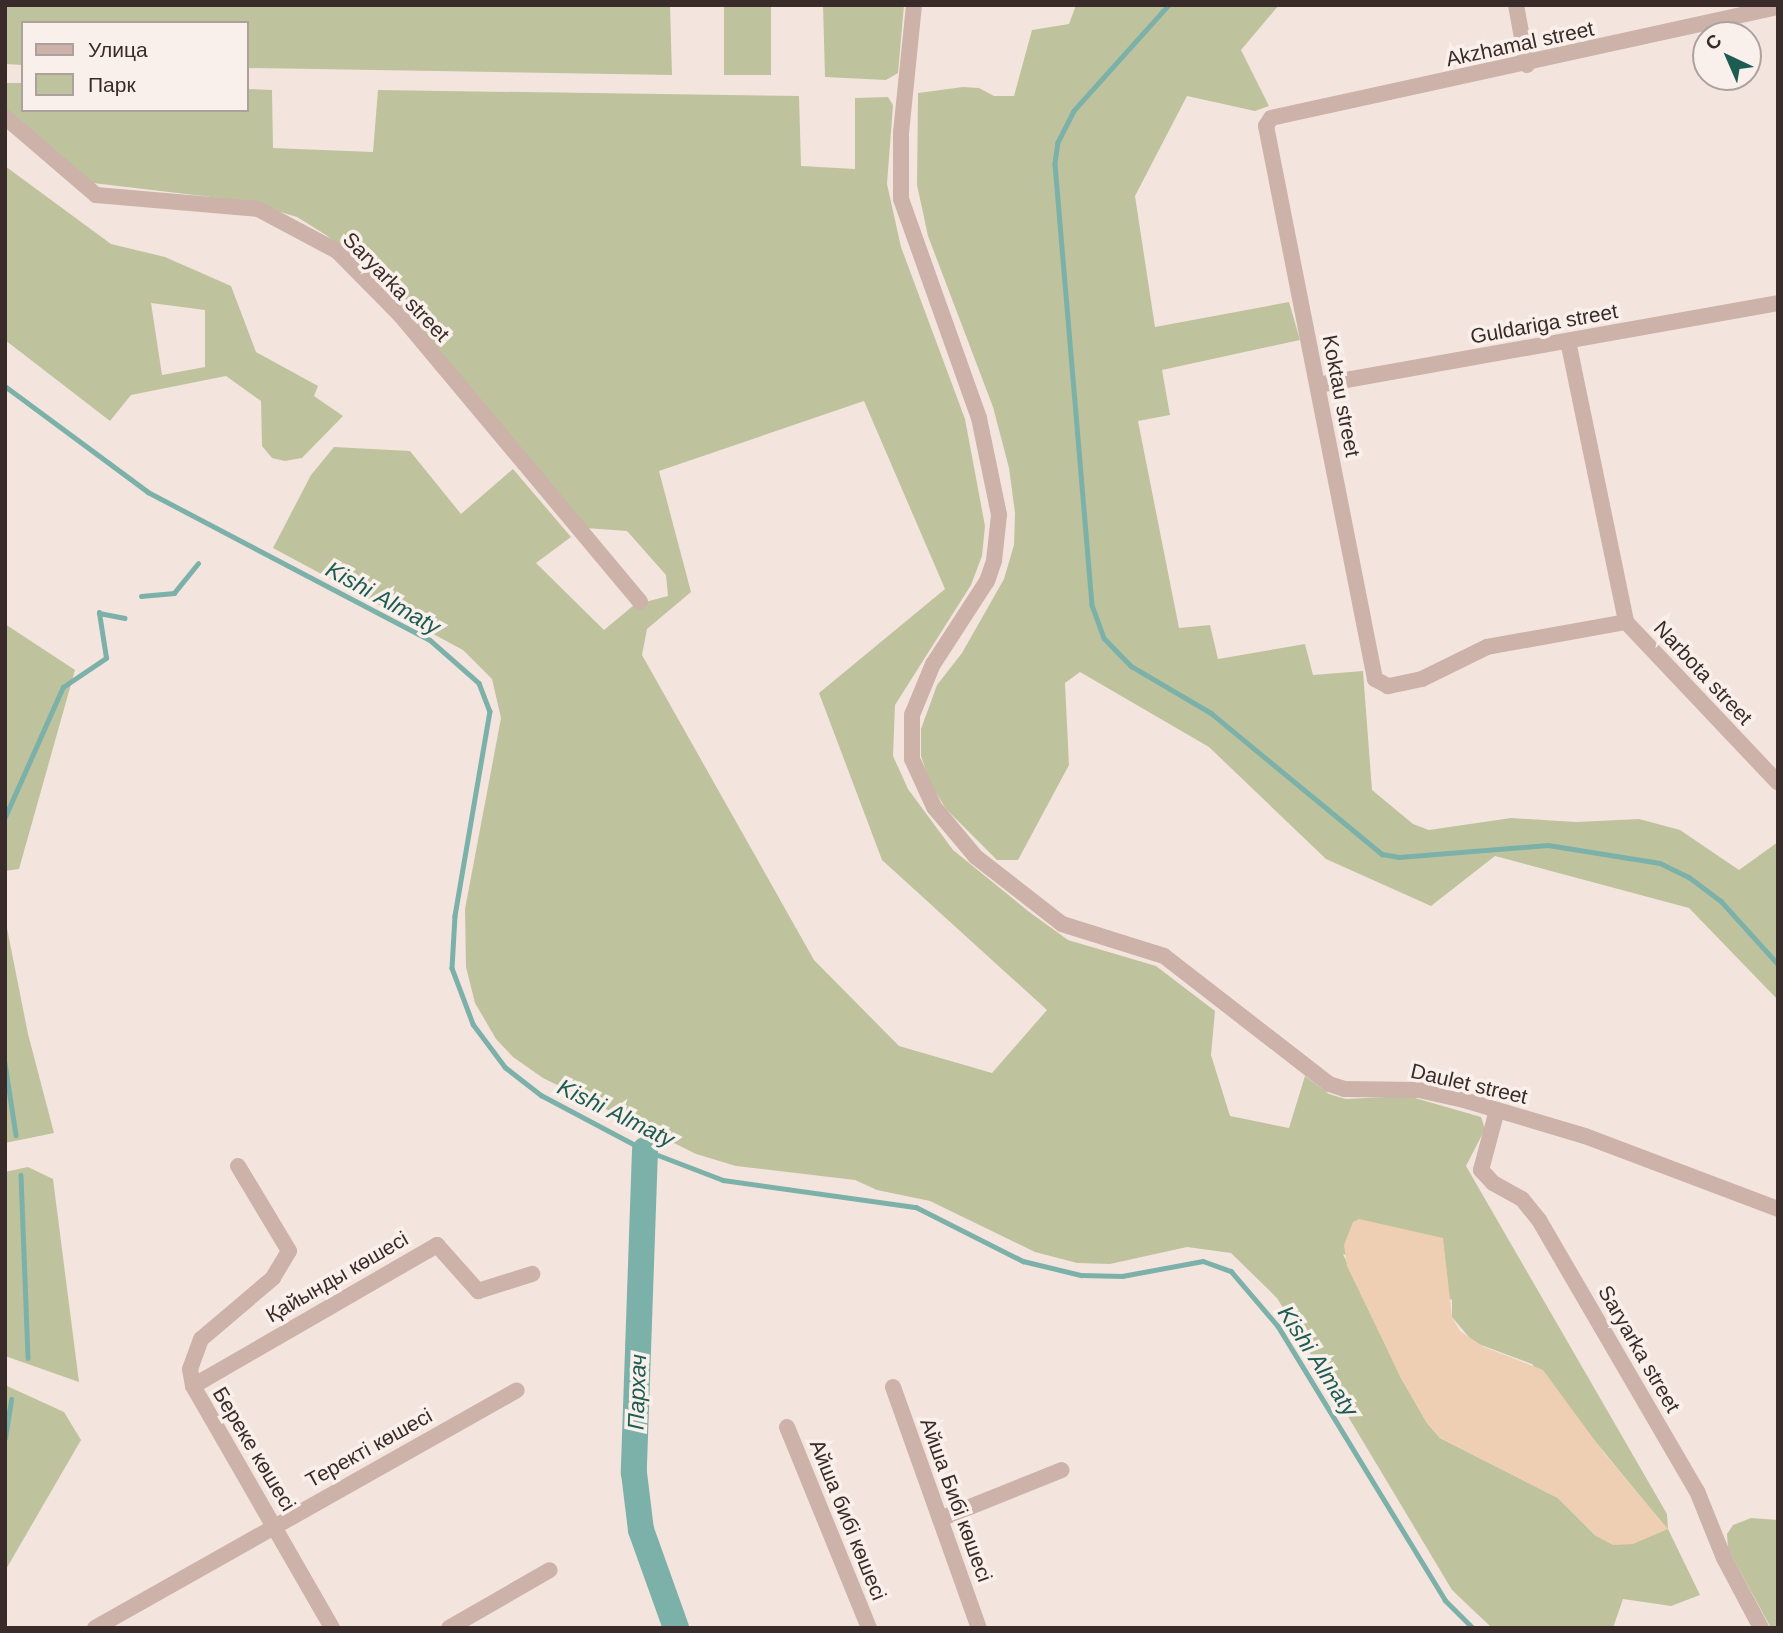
<!DOCTYPE html>
<html>
<head>
<meta charset="utf-8">
<style>
	body { margin:0 }
	#map { position:relative; width:1783px; height:1633px; overflow:hidden; background:#f3e5de; font-family:Arial,sans-serif }
	div>[style] { position:absolute }
	.green>* { inset:0; background:#bec39d; transform-origin:0 0 }
	.sand>* { inset:0; background:#efcfb4 }
	.stream>* { height:4.5px; margin:-2.25px; padding:0 2.25px; transform-origin:2.25px; border-radius:2.25px; background:#7cb1a9 }
	.river>* { height:26px; margin:-13px; padding:0 13px; transform-origin:13px; border-radius:13px; background:#7cb1a9 }
	.minor>* { height:16px; margin:-8px; padding:0 8px; transform-origin:8px; border-radius:8px; background:#ccb2a9 }
	span { translate:-50% -50%; white-space:nowrap; text-align:center; line-height:1.15; -webkit-text-stroke:7px #faf0eb; paint-order:stroke }
	.street-label { font-size:21px; color:#392b29 }
	.water-label { font-size:23px; color:#1d5c53; font-style:italic }
	.frame { position:absolute; inset:0; border:7px solid #392b29; pointer-events:none }
	.legend { position:absolute; left:21px; top:21px; width:228px; height:91px; box-sizing:border-box; background:#faf0eb; border:2px solid #ada19d; margin:0; padding:9px 12px; list-style:none; font-size:21px; color:#392b29 }
	.legend li { display:flex; align-items:center; gap:14px; height:35px }
	.legend b { width:35px; border:2px solid #ada19d }
	.north { position:absolute; left:1692px; top:21px; width:70px; height:70px; box-sizing:border-box; background:#faf0eb; border:2px solid #ada19d; border-radius:50%; rotate:316deg; font-size:19px; font-weight:700; line-height:28px; text-align:center; color:#392b29 }
	.north::after { content:''; display:block; margin:auto; width:24px; height:32px; background:#1d5c53; clip-path:polygon(50% 0,100% 100%,50% 72%,0 100%) }
</style>
</head>
<body>
<div id="map">
	<div class="green">
		<div style="clip-path:polygon(5px 5px,670px 5px,672px 75px,247px 68px,247px 23px,23px 23px,23px 65px,5px 64px)"></div>
		<div style="left:724px;top:5px;width:47px;height:70px"></div>
		<div style="clip-path:polygon(823px 5px,904px 5px,898px 73px,886px 80px,825px 77px)"></div>
		<div style="clip-path:polygon(1076px 5px,1279px 5px,1241px 50px,1269px 106px,1255px 111px,1187px 96px,1135px 196px,1155px 327px,1289px 302px,1300px 340px,1162px 370px,1170px 415px,1138px 421px,1179px 628px,1210px 625px,1218px 659px,1305px 644px,1313px 675px,1363px 671px,1372px 790px,1413px 824px,1429px 830px,1511px 818px,1576px 822px,1639px 819px,1680px 830px,1739px 870px,1778px 842px,1778px 1019px,1777px 999px,1689px 908px,1495px 856px,1431px 906px,1326px 859px,1209px 747px,1080px 672px,1065px 683px,1069px 765px,1018px 860px,997px 860px,946px 809px,930px 783px,921px 756px,921px 729px,937px 685px,962px 653px,1004px 579px,1014px 545px,1015px 513px,1009px 468px,993px 407px,928px 236px,917px 185px,918px 93px,963px 87px,979px 88px,994px 96px,1014px 96px,1032px 30px,1069px 24px)"></div>
		<div style="clip-path:polygon(evenodd,5px 83px,23px 83px,23px 110px,247px 110px,247px 89px,272px 90px,273px 148px,373px 152px,378px 90px,799px 96px,801px 166px,855px 169px,855px 98px,888px 97px,893px 105px,887px 184px,901px 247px,965px 419px,985px 526px,982px 556px,971px 585px,895px 705px,893px 756px,908px 789px,953px 850px,1028px 911px,1068px 940px,1156px 966px,1215px 1011px,1211px 1055px,1230px 1116px,1289px 1128px,1305px 1076px,1329px 1094px,1346px 1099px,1408px 1096px,1481px 1117px,1485px 1129px,1466px 1166px,1667px 1514px,1668px 1529px,1700px 1595px,1671px 1606px,1623px 1599px,1613px 1628px,1492px 1628px,1452px 1590px,1277px 1298px,1231px 1253px,1187px 1247px,1110px 1264px,1077px 1263px,1035px 1252px,930px 1201px,877px 1190px,855px 1180px,736px 1166px,696px 1154px,543px 1078px,513px 1057px,496px 1039px,475px 1003px,466px 967px,465px 909px,501px 718px,492px 679px,463px 650px,273px 548px,311px 475px,334px 447px,410px 451px,461px 514px,513px 469px,571px 537px,536px 563px,604px 630px,634px 605px,668px 596px,666px 575px,627px 531px,585px 528px,353px 256px,326px 235px,297px 217px,245px 201px,93px 183px,5px 111px,5px 83px,864px 401px,945px 589px,819px 693px,882px 860px,1047px 1010px,992px 1073px,899px 1046px,814px 960px,642px 655px,647px 629px,691px 592px,659px 471px,864px 401px,5px 83px,1343px 1254px,1452px 1300px,1452px 1317px,1473px 1342px,1532px 1364px,1667px 1529px,1596px 1536px,1558px 1498px,1440px 1438px,1427px 1423px,1401px 1378px,1343px 1254px)"></div>
		<div style="clip-path:polygon(evenodd,5px 166px,111px 244px,165px 257px,231px 286px,256px 352px,318px 386px,314px 396px,343px 416px,302px 458px,285px 461px,272px 458px,262px 446px,261px 401px,226px 376px,131px 395px,110px 421px,5px 340px,5px 166px,151px 303px,205px 310px,205px 367px,162px 375px,151px 303px)"></div>
		<div style="clip-path:polygon(5px 624px,75px 670px,19px 869px,5px 871px)"></div>
		<div style="clip-path:polygon(5px 918px,28px 1034px,54px 1133px,5px 1143px)"></div>
		<div style="clip-path:polygon(28px 1167px,53px 1179px,79px 1382px,5px 1356px,5px 1172px)"></div>
		<div style="clip-path:polygon(5px 1385px,64px 1412px,81px 1440px,5px 1571px)"></div>
		<div style="clip-path:polygon(1751px 1518px,1778px 1520px,1778px 1628px,1771px 1628px,1728px 1549px,1727px 1534px,1733px 1525px)"></div>
	</div>
	<div class="sand">
		<div style="clip-path:polygon(1359px 1219px,1443px 1238px,1452px 1317px,1460px 1331px,1484px 1347px,1543px 1370px,1604px 1453px,1668px 1529px,1633px 1544px,1613px 1545px,1596px 1536px,1558px 1498px,1440px 1438px,1427px 1423px,1401px 1378px,1347px 1266px,1344px 1245px,1353px 1222px)"></div>
	</div>
	<div class="stream">
		<div style="left:1169px;top:5px;width:142px;rotate:131.9deg"></div>
		<div style="left:1074px;top:111px;width:35px;rotate:117deg"></div>
		<div style="left:1058px;top:142px;width:22px;rotate:98deg"></div>
		<div style="left:1055px;top:164px;width:443px;rotate:85.2deg"></div>
		<div style="left:1092px;top:605px;width:35px;rotate:70deg"></div>
		<div style="left:1104px;top:638px;width:39px;rotate:46deg"></div>
		<div style="left:1131px;top:666px;width:93px;rotate:30.4deg"></div>
		<div style="left:1211px;top:713px;width:222px;rotate:39.5deg"></div>
		<div style="left:1382px;top:854px;width:17px;rotate:10deg"></div>
		<div style="left:1399px;top:857px;width:149px;rotate:-4.6deg"></div>
		<div style="left:1548px;top:845px;width:113px;rotate:9.1deg"></div>
		<div style="left:1660px;top:863px;width:32px;rotate:26deg"></div>
		<div style="left:1689px;top:877px;width:40px;rotate:37deg"></div>
		<div style="left:1721px;top:901px;width:85px;rotate:47.9deg"></div>
		<div style="left:5px;top:386px;width:178px;rotate:36.5deg"></div>
		<div style="left:148px;top:492px;width:318px;rotate:27.7deg"></div>
		<div style="left:430px;top:640px;width:65px;rotate:41.3deg"></div>
		<div style="left:479px;top:683px;width:30px;rotate:69deg"></div>
		<div style="left:490px;top:711px;width:208px;rotate:99.7deg"></div>
		<div style="left:455px;top:916px;width:52px;rotate:93.3deg"></div>
		<div style="left:452px;top:968px;width:60px;rotate:69.4deg"></div>
		<div style="left:473px;top:1024px;width:54px;rotate:53.3deg"></div>
		<div style="left:505px;top:1067px;width:46px;rotate:37.9deg"></div>
		<div style="left:541px;top:1095px;width:118px;rotate:27.9deg"></div>
		<div style="left:645px;top:1150px;width:84px;rotate:21deg"></div>
		<div style="left:723px;top:1180px;width:195px;rotate:8deg"></div>
		<div style="left:916px;top:1207px;width:120px;rotate:26.8deg"></div>
		<div style="left:1023px;top:1261px;width:60px;rotate:13.6deg"></div>
		<div style="left:1081px;top:1275px;width:41px;rotate:1.4deg"></div>
		<div style="left:1122px;top:1276px;width:82px;rotate:-10.5deg"></div>
		<div style="left:1203px;top:1261px;width:30px;rotate:20deg"></div>
		<div style="left:1231px;top:1271px;width:72px;rotate:49.5deg"></div>
		<div style="left:1278px;top:1326px;width:321px;rotate:58.6deg"></div>
		<div style="left:1445px;top:1600px;width:40px;rotate:45deg"></div>
		<div style="left:141px;top:596px;width:33px;rotate:-5deg"></div>
		<div style="left:174px;top:593px;width:38px;rotate:-51deg"></div>
		<div style="left:5px;top:817px;width:142px;rotate:-66deg"></div>
		<div style="left:63px;top:687px;width:52px;rotate:-34deg"></div>
		<div style="left:106px;top:658px;width:46px;rotate:-98.8deg"></div>
		<div style="left:99px;top:613px;width:26px;rotate:11deg"></div>
		<div style="left:5px;top:1063px;width:73px;rotate:81.3deg"></div>
		<div style="left:21px;top:1175px;width:183px;rotate:87.8deg"></div>
		<div style="left:5px;top:1438px;width:39px;rotate:-81deg"></div>
	</div>
	<div class="river">
		<div style="left:645px;top:1150px;width:323px;rotate:92deg"></div>
		<div style="left:634px;top:1473px;width:57px;rotate:83deg"></div>
		<div style="left:641px;top:1530px;width:104px;rotate:70.3deg"></div>
	</div>
	<div class="minor">
		<div style="left:914px;top:5px;width:129px;rotate:95.8deg"></div>
		<div style="left:901px;top:133px;width:66px;rotate:90deg"></div>
		<div style="left:901px;top:199px;width:232px;rotate:70.4deg"></div>
		<div style="left:979px;top:418px;width:99px;rotate:78.3deg"></div>
		<div style="left:999px;top:515px;width:46px;rotate:96.2deg"></div>
		<div style="left:994px;top:561px;width:21px;rotate:109deg"></div>
		<div style="left:987px;top:581px;width:99px;rotate:123deg"></div>
		<div style="left:933px;top:664px;width:55px;rotate:112.4deg"></div>
		<div style="left:912px;top:715px;width:44px;rotate:90deg"></div>
		<div style="left:912px;top:759px;width:53px;rotate:65.4deg"></div>
		<div style="left:934px;top:807px;width:65px;rotate:50deg"></div>
		<div style="left:976px;top:857px;width:109px;rotate:37.9deg"></div>
		<div style="left:1062px;top:924px;width:107px;rotate:17.4deg"></div>
		<div style="left:1164px;top:956px;width:209px;rotate:37.8deg"></div>
		<div style="left:1329px;top:1084px;width:16px;rotate:18deg"></div>
		<div style="left:1344px;top:1089px;width:75px;rotate:0.8deg"></div>
		<div style="left:1419px;top:1090px;width:46px;rotate:12.5deg"></div>
		<div style="left:1464px;top:1100px;width:126px;rotate:16.6deg"></div>
		<div style="left:1585px;top:1136px;width:206px;rotate:20.7deg"></div>
		<div style="left:1516px;top:5px;width:61px;rotate:79.6deg"></div>
		<div style="left:5px;top:117px;width:120px;rotate:40.6deg"></div>
		<div style="left:96px;top:195px;width:163px;rotate:4.9deg"></div>
		<div style="left:258px;top:209px;width:89px;rotate:28deg"></div>
		<div style="left:337px;top:251px;width:93px;rotate:45.4deg"></div>
		<div style="left:402px;top:317px;width:371px;rotate:50.1deg"></div>
		<div style="left:1568px;top:341px;width:287px;rotate:78.3deg"></div>
		<div style="left:1318px;top:385px;width:467px;rotate:-10.1deg"></div>
		<div style="left:1626px;top:622px;width:141px;rotate:169.8deg"></div>
		<div style="left:1487px;top:647px;width:72px;rotate:153.8deg"></div>
		<div style="left:1422px;top:679px;width:35px;rotate:168deg"></div>
		<div style="left:1388px;top:686px;width:15px;rotate:-152deg"></div>
		<div style="left:1375px;top:679px;width:564px;rotate:-101.15deg"></div>
		<div style="left:1266px;top:126px;width:9px;rotate:-58deg"></div>
		<div style="left:1271px;top:118px;width:519px;rotate:-12.35deg"></div>
		<div style="left:1626px;top:622px;width:221px;rotate:46.6deg"></div>
		<div style="left:1497px;top:1110px;width:62px;rotate:104.9deg"></div>
		<div style="left:1481px;top:1170px;width:18px;rotate:47deg"></div>
		<div style="left:1493px;top:1183px;width:33px;rotate:29deg"></div>
		<div style="left:1522px;top:1199px;width:27px;rotate:51deg"></div>
		<div style="left:1539px;top:1220px;width:314px;rotate:59.8deg"></div>
		<div style="left:1697px;top:1491px;width:72px;rotate:68.1deg"></div>
		<div style="left:1724px;top:1558px;width:79px;rotate:62.1deg"></div>
		<div style="left:238px;top:1166px;width:99px;rotate:59deg"></div>
		<div style="left:289px;top:1251px;width:31px;rotate:121deg"></div>
		<div style="left:273px;top:1278px;width:94px;rotate:139.7deg"></div>
		<div style="left:201px;top:1339px;width:32px;rotate:110deg"></div>
		<div style="left:190px;top:1369px;width:17px;rotate:80deg"></div>
		<div style="left:193px;top:1386px;width:279px;rotate:60.1deg"></div>
		<div style="left:193px;top:1386px;width:282px;rotate:-30deg"></div>
		<div style="left:437px;top:1245px;width:62px;rotate:48.3deg"></div>
		<div style="left:478px;top:1291px;width:57px;rotate:-17.5deg"></div>
		<div style="left:893px;top:1387px;width:256px;rotate:70.4deg"></div>
		<div style="left:787px;top:1427px;width:217px;rotate:67.8deg"></div>
		<div style="left:940px;top:1519px;width:131px;rotate:-21.9deg"></div>
		<div style="left:95px;top:1628px;width:484px;rotate:-29.4deg"></div>
		<div style="left:449px;top:1628px;width:116px;rotate:-29.9deg"></div>
	</div>
	<div class="street-label">
		<span style="left:1520px;top:44px;rotate:-12deg">Akzhamal street</span>
		<span style="left:396px;top:287px;rotate:46deg">Saryarka street</span>
		<span style="left:1544px;top:324px;rotate:-10deg">Guldariga street</span>
		<span style="left:1341px;top:396px;rotate:79deg">Koktau street</span>
		<span style="left:1703px;top:673px;rotate:47deg">Narbota street</span>
		<span style="left:1469px;top:1084px;rotate:13deg">Daulet street</span>
		<span style="left:337px;top:1277px;rotate:-30deg">Қайынды көшесі</span>
		<span style="left:1639px;top:1349px;rotate:60deg">Saryarka street</span>
		<span style="left:369px;top:1448px;rotate:-29deg">Теректі көшесі</span>
		<span style="left:254px;top:1449px;rotate:59deg">Береке көшесі</span>
		<span style="left:956px;top:1500px;rotate:70deg">Айша Бибі көшесі</span>
		<span style="left:848px;top:1520px;rotate:68deg">Айша бибі көшесі</span>
	</div>
	<div class="water-label">
		<span style="left:383px;top:598px;rotate:29deg">Kіshі Almaty</span>
		<span style="left:616px;top:1113px;rotate:26deg">Kіshі Almaty</span>
		<span style="left:1318px;top:1361px;rotate:57deg">Kіshі Almaty</span>
		<span style="left:637px;top:1392px;rotate:-88deg">Пархач</span>
	</div>
	<div class="frame"></div>
	<ul class="legend">
	<li><b style="height:9px;background:#ccb2a9"></b>Улица</li>
	<li><b style="height:19px;background:#bec39d"></b>Парк</li>
	</ul>
	<div class="north">С</div>
</div>
</body>
</html>
